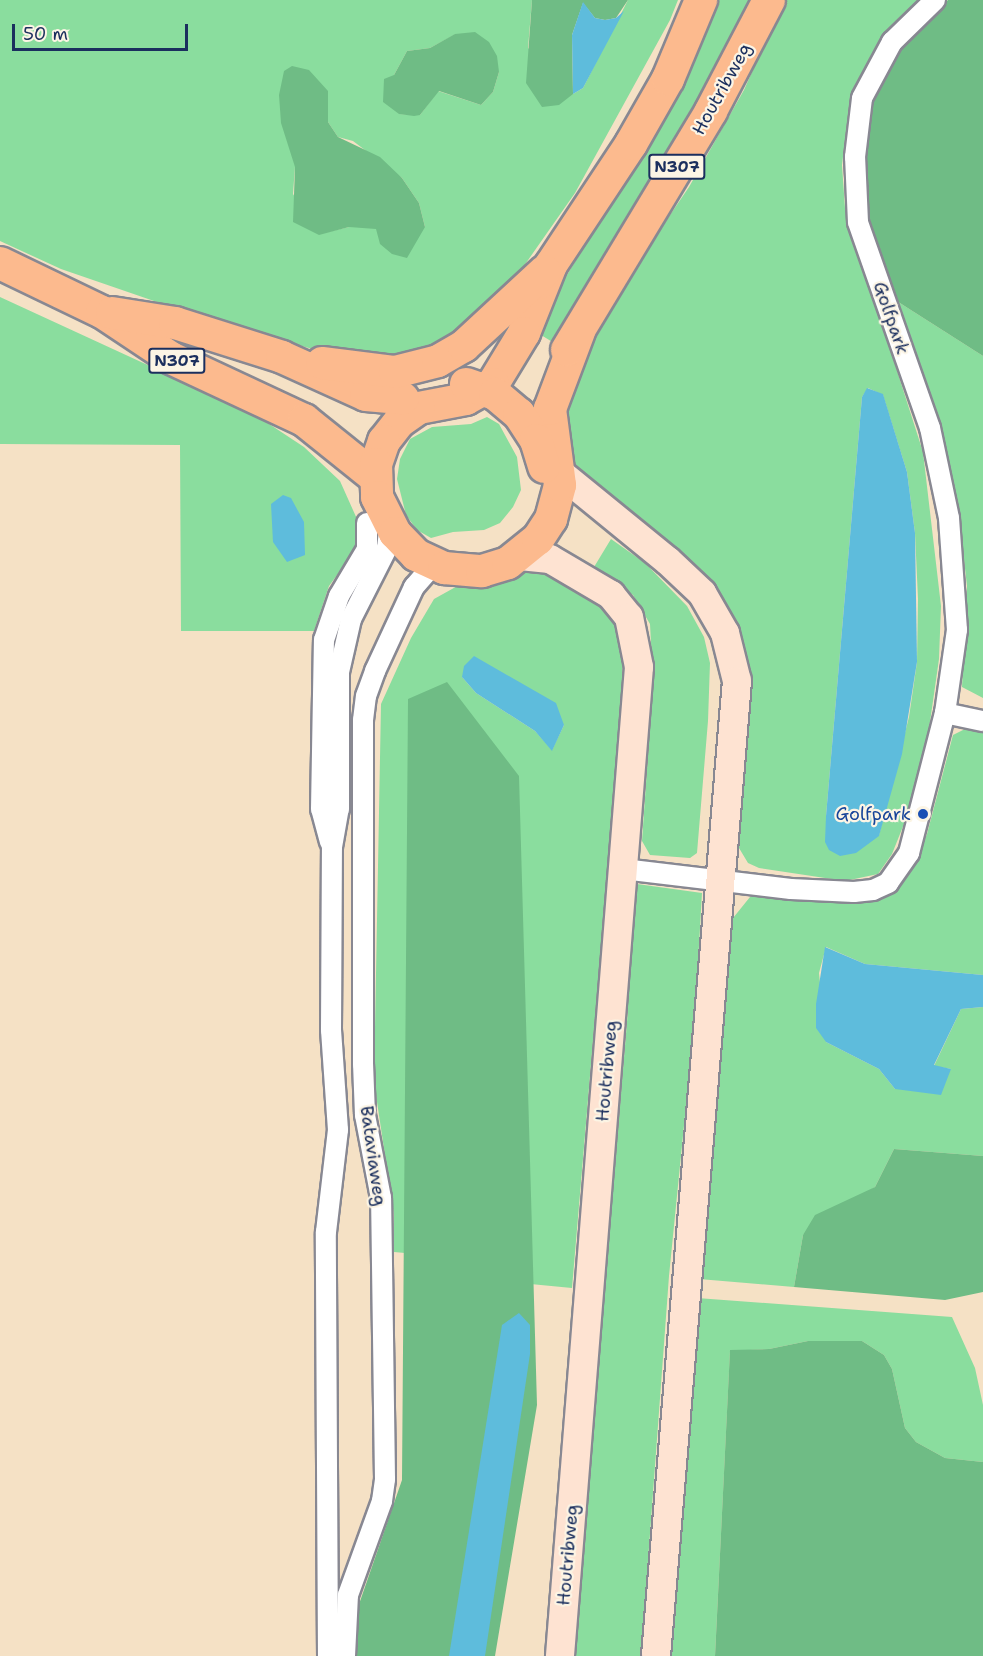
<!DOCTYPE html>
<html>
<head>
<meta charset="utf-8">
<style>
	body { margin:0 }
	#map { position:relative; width:983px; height:1656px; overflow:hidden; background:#f5e1c5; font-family:"Shantell Sans",sans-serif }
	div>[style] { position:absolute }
	.green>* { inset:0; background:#8add9e }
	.forest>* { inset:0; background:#6fbc85 }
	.water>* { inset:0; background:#5ebcdc }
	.roads { filter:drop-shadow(2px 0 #888892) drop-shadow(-2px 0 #888892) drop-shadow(0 2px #888892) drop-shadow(0 -2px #888892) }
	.street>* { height:20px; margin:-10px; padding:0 10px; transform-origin:10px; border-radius:10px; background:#fff }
	.secondary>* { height:28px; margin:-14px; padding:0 14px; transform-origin:14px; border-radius:14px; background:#fee3d2 }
	.primary>* { height:32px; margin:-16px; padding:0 16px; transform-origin:16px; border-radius:16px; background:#fcba8e }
	.dots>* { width:16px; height:16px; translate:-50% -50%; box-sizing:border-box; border:3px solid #fcf5e5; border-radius:50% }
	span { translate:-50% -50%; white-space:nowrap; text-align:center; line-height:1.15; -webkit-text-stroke:4.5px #fcf5e5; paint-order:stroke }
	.shield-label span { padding:2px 4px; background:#fcf5e5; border:2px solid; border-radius:4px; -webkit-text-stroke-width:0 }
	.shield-label { font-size:16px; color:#1b2f5e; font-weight:700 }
	.street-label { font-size:18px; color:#1b2f5e }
	.transit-label { font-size:18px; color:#164399 }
	.right { translate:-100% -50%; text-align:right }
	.scale { position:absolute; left:12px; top:24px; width:176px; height:27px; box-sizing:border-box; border:3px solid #1b2f5e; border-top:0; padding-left:8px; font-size:18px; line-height:21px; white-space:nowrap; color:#1b2f5e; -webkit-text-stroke:4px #fcf5e5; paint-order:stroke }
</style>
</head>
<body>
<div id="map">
	<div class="green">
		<div style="clip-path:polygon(evenodd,0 0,532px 0,528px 48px,573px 94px,583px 88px,628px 0,678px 0,670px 20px,575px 193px,512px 283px,476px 325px,427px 356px,343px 358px,186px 312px,61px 269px,0 241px,0 0,456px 34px,499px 72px,493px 92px,481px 105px,438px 91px,420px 115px,399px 114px,394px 75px,407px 51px,430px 48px,456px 34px,0 0,328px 91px,328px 122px,338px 137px,353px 141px,402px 178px,419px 203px,425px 227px,349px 227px,319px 234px,293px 194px,295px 167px,328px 91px)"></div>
		<div style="clip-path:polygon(719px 0,755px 0,717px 77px,554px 343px,533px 330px,668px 111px)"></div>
		<div style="clip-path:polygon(evenodd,784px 0,919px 0,873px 54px,856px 90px,849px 108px,842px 165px,845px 208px,923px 452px,941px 606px,939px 659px,929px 729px,906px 819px,892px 854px,878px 874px,845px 881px,759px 868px,748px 863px,736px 843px,721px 600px,691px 563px,568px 461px,563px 408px,597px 334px,649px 246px,689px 187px,744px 90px,784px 0,868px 388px,883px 395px,907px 472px,915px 533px,918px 599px,917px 662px,909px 717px,879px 835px,826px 816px,862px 397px,868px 388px)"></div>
		<div style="clip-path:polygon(0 297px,254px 414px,304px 447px,340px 481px,357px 519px,359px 545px,329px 586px,314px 631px,181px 631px,180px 445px,0 444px)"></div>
		<div style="clip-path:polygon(892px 298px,983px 356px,983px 698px,962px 687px,967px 586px,960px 525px)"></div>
		<div style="clip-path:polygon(487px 417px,499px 424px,517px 457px,521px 490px,513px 507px,500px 523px,484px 530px,453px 532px,431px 538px,417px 530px,406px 515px,397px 479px,400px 459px,410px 439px,432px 427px,471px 424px)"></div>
		<div style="clip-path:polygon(611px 539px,645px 563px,687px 606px,704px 637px,710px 663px,708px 721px,697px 853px,690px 858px,650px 855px,642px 841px,653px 682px,650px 624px,633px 595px,591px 572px)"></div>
		<div style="clip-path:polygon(evenodd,512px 570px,542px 571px,579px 586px,602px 602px,617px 622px,623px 642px,622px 699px,572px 1288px,520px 1283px,460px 1258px,394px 1252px,394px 1215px,374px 1082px,381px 704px,411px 638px,434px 599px,461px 584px,512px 570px,462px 677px,564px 725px,552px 750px,535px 731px,476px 693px,462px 677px)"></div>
		<div style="clip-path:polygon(969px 727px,983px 728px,983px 975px,865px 964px,826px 947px,819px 973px,826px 1042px,879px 1069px,895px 1089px,951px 1069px,934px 1066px,961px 1009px,983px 1007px,983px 1156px,894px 1149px,875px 1187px,803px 1235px,794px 1287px,699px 1279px,729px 923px,750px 897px,773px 894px,844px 902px,873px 899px,897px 889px,910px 873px,927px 834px,953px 735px)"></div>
		<div style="clip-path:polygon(637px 884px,702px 893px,695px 1015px,669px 1276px,641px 1656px,574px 1656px,628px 1010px,624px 911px,627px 886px)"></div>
		<div style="clip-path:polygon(697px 1298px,952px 1317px,975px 1368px,983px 1405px,983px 1462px,945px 1458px,916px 1442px,905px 1428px,892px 1369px,884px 1355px,862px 1341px,808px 1341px,769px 1349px,730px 1351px,715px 1656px,669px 1656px)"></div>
	</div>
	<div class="forest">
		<div style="clip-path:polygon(532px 0,628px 0,616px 18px,605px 20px,595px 18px,583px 3px,572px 35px,573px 94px,559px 105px,542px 107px,526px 83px)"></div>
		<div style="clip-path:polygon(948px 0,983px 0,983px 356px,892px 298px,863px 204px,860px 165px,867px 115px,874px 98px,890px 64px,909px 37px)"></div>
		<div style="clip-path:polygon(475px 32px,489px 42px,497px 56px,499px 72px,493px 92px,481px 105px,439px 91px,420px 115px,414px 116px,399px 114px,383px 102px,384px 79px,394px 75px,407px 51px,430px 48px,455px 34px)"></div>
		<div style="clip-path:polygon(292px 66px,309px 70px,328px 91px,328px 122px,338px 137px,380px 157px,402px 178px,419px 203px,425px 227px,407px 258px,392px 254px,380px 244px,376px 229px,349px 227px,319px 235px,293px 222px,295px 167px,281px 123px,279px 95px,284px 71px)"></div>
		<div style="clip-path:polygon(447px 682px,519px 776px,537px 1405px,495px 1656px,356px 1656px,357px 1610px,402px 1480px,408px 699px)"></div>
		<div style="clip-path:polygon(894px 1149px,983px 1156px,983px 1292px,945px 1300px,794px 1287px,803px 1235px,815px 1215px,875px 1187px)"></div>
		<div style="clip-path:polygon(808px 1341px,862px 1341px,884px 1355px,892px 1369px,905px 1428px,916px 1442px,945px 1458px,983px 1462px,983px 1656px,715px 1656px,730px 1350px,769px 1349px)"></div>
	</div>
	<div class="water">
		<div style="clip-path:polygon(583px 2px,595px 18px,605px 20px,616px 18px,624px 11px,583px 88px,573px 94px,572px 35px)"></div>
		<div style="clip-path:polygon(867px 388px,883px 394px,907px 472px,915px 533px,917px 662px,902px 754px,879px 836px,856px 853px,840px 856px,829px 850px,825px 842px,826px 816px,862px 397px)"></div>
		<div style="clip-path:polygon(283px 495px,291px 498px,304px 522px,305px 555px,287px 562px,273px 542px,271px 504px)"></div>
		<div style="clip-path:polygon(474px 656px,556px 703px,564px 725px,552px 751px,535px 731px,476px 693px,462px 677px,464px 666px)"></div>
		<div style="clip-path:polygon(825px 947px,865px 964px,983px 975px,983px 1007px,961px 1009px,934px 1065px,951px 1069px,941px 1095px,895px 1089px,879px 1069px,826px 1042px,816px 1028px,816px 1004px)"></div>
		<div style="clip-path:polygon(519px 1313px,530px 1325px,530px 1354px,485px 1656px,449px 1656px,502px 1325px)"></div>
	</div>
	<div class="roads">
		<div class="street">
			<div style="left:945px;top:713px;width:39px;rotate:12deg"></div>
			<div style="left:330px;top:842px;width:34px;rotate:-105deg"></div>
			<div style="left:321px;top:809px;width:169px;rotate:-89deg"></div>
			<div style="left:324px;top:640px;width:46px;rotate:-71.2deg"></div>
			<div style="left:339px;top:596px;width:55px;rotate:-59.2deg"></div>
			<div style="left:367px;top:549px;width:26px;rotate:-90deg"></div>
			<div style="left:623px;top:869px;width:169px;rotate:6.8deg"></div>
			<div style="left:791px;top:889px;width:63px;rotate:2.7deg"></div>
			<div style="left:854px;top:892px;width:19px;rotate:-6deg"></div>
			<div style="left:873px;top:890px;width:17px;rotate:-25deg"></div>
			<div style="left:888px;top:883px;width:37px;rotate:-55deg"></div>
			<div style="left:909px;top:853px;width:145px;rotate:-75.6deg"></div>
			<div style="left:945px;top:713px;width:84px;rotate:-81.8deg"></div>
			<div style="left:957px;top:630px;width:112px;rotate:-94.1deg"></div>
			<div style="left:949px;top:518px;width:92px;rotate:-101.9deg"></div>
			<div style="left:930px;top:428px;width:218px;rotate:-109.3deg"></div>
			<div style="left:858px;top:222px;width:65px;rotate:-92.6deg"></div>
			<div style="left:855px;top:157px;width:59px;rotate:-83.2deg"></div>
			<div style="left:862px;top:98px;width:64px;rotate:-61.8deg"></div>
			<div style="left:892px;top:42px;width:60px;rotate:-44.3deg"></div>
			<div style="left:328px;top:1656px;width:424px;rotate:-90.3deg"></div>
			<div style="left:326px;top:1232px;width:103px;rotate:-83.3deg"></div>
			<div style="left:338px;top:1130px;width:100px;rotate:-94deg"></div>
			<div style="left:331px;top:1030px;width:183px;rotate:-89.7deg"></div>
			<div style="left:332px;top:847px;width:39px;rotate:-80deg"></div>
			<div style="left:339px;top:809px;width:137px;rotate:-90deg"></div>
			<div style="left:339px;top:672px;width:54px;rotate:-77.2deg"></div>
			<div style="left:351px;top:619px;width:80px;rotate:-63.1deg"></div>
			<div style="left:387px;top:548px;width:24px;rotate:-83deg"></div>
			<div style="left:345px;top:1656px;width:61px;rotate:-87.2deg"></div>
			<div style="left:348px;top:1595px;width:100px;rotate:-70.1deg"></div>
			<div style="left:382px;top:1501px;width:22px;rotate:-82deg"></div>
			<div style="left:385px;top:1479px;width:281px;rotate:-90.8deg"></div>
			<div style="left:381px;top:1198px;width:85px;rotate:-100.9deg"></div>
			<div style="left:365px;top:1115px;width:51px;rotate:-92.2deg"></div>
			<div style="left:363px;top:1064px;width:344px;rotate:-90deg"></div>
			<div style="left:363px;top:720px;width:24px;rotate:-83deg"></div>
			<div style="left:366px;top:696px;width:27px;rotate:-70deg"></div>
			<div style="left:375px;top:671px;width:93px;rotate:-65.1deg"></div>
			<div style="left:414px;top:587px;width:30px;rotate:-49deg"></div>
		</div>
		<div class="secondary">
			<div style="left:560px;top:473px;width:139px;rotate:39.2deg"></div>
			<div style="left:668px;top:561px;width:47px;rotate:43.3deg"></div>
			<div style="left:702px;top:593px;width:46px;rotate:60.1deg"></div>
			<div style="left:725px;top:633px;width:49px;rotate:76deg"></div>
			<div style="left:737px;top:681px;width:978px;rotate:94.75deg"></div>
			<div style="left:520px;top:556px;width:30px;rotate:6deg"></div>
			<div style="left:550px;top:559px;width:71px;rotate:30.5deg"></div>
			<div style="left:611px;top:595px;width:28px;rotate:51deg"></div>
			<div style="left:629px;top:617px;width:51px;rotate:78.7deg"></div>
			<div style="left:639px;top:667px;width:992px;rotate:94.57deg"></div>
		</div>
		<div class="primary">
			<div style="left:0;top:263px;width:113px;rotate:25.7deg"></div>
			<div style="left:102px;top:312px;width:83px;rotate:33.7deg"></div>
			<div style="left:171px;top:358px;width:147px;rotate:25deg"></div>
			<div style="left:304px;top:420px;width:91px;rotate:38.8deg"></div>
			<div style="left:551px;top:265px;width:73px;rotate:111.7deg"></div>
			<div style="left:524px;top:333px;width:60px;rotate:121.3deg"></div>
			<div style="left:493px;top:384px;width:31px;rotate:151deg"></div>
			<div style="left:466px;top:399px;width:48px;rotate:169.2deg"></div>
			<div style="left:419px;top:408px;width:24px;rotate:145deg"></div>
			<div style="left:399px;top:422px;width:24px;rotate:128deg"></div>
			<div style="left:384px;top:441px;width:24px;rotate:109deg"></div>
			<div style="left:376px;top:464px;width:33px;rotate:88deg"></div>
			<div style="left:377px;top:497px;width:40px;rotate:63.4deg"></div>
			<div style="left:395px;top:533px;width:30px;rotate:46deg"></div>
			<div style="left:416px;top:555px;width:31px;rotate:25deg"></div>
			<div style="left:444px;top:568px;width:38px;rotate:5deg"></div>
			<div style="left:482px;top:571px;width:27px;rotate:-17deg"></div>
			<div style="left:508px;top:563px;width:38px;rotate:-39deg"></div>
			<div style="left:538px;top:539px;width:24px;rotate:-57deg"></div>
			<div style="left:551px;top:519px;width:35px;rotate:-75deg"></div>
			<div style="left:560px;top:485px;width:77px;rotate:-97.5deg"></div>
			<div style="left:550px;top:409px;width:82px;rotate:-69.4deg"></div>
			<div style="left:539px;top:283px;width:167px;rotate:-56.5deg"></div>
			<div style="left:631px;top:144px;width:75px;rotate:-60.4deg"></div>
			<div style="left:668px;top:79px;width:86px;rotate:-67.3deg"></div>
			<div style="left:112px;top:313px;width:64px;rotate:9deg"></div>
			<div style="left:175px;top:323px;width:112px;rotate:17.6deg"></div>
			<div style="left:282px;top:357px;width:92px;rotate:24.3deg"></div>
			<div style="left:366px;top:395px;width:37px;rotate:5deg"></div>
			<div style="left:567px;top:350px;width:279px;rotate:-58.9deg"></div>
			<div style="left:711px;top:111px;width:125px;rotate:-62.4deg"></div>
			<div style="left:322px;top:363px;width:74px;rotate:7deg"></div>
			<div style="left:395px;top:372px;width:44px;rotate:-14.3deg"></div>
			<div style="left:438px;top:361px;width:30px;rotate:-30deg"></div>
			<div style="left:464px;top:346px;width:110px;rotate:-42.8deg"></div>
			<div style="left:466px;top:384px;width:31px;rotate:19deg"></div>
			<div style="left:495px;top:394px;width:31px;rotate:40deg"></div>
			<div style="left:519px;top:414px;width:31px;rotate:57deg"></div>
			<div style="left:536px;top:440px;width:28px;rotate:73deg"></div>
		</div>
	</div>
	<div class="dots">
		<div style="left:923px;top:814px;background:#1a4fb4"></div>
	</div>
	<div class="shield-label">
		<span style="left:677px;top:167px">N307</span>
		<span style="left:177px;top:361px">N307</span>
	</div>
	<div class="street-label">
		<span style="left:722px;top:89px;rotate:-61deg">Houtribweg</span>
		<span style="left:891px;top:318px;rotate:71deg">Golfpark</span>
		<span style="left:607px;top:1071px;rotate:-85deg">Houtribweg</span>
		<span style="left:373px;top:1156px;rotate:82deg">Bataviaweg</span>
		<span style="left:568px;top:1555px;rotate:-85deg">Houtribweg</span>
	</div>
	<div class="transit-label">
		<span class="right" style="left:911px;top:814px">Golfpark</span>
	</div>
	<div class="scale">50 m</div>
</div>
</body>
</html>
